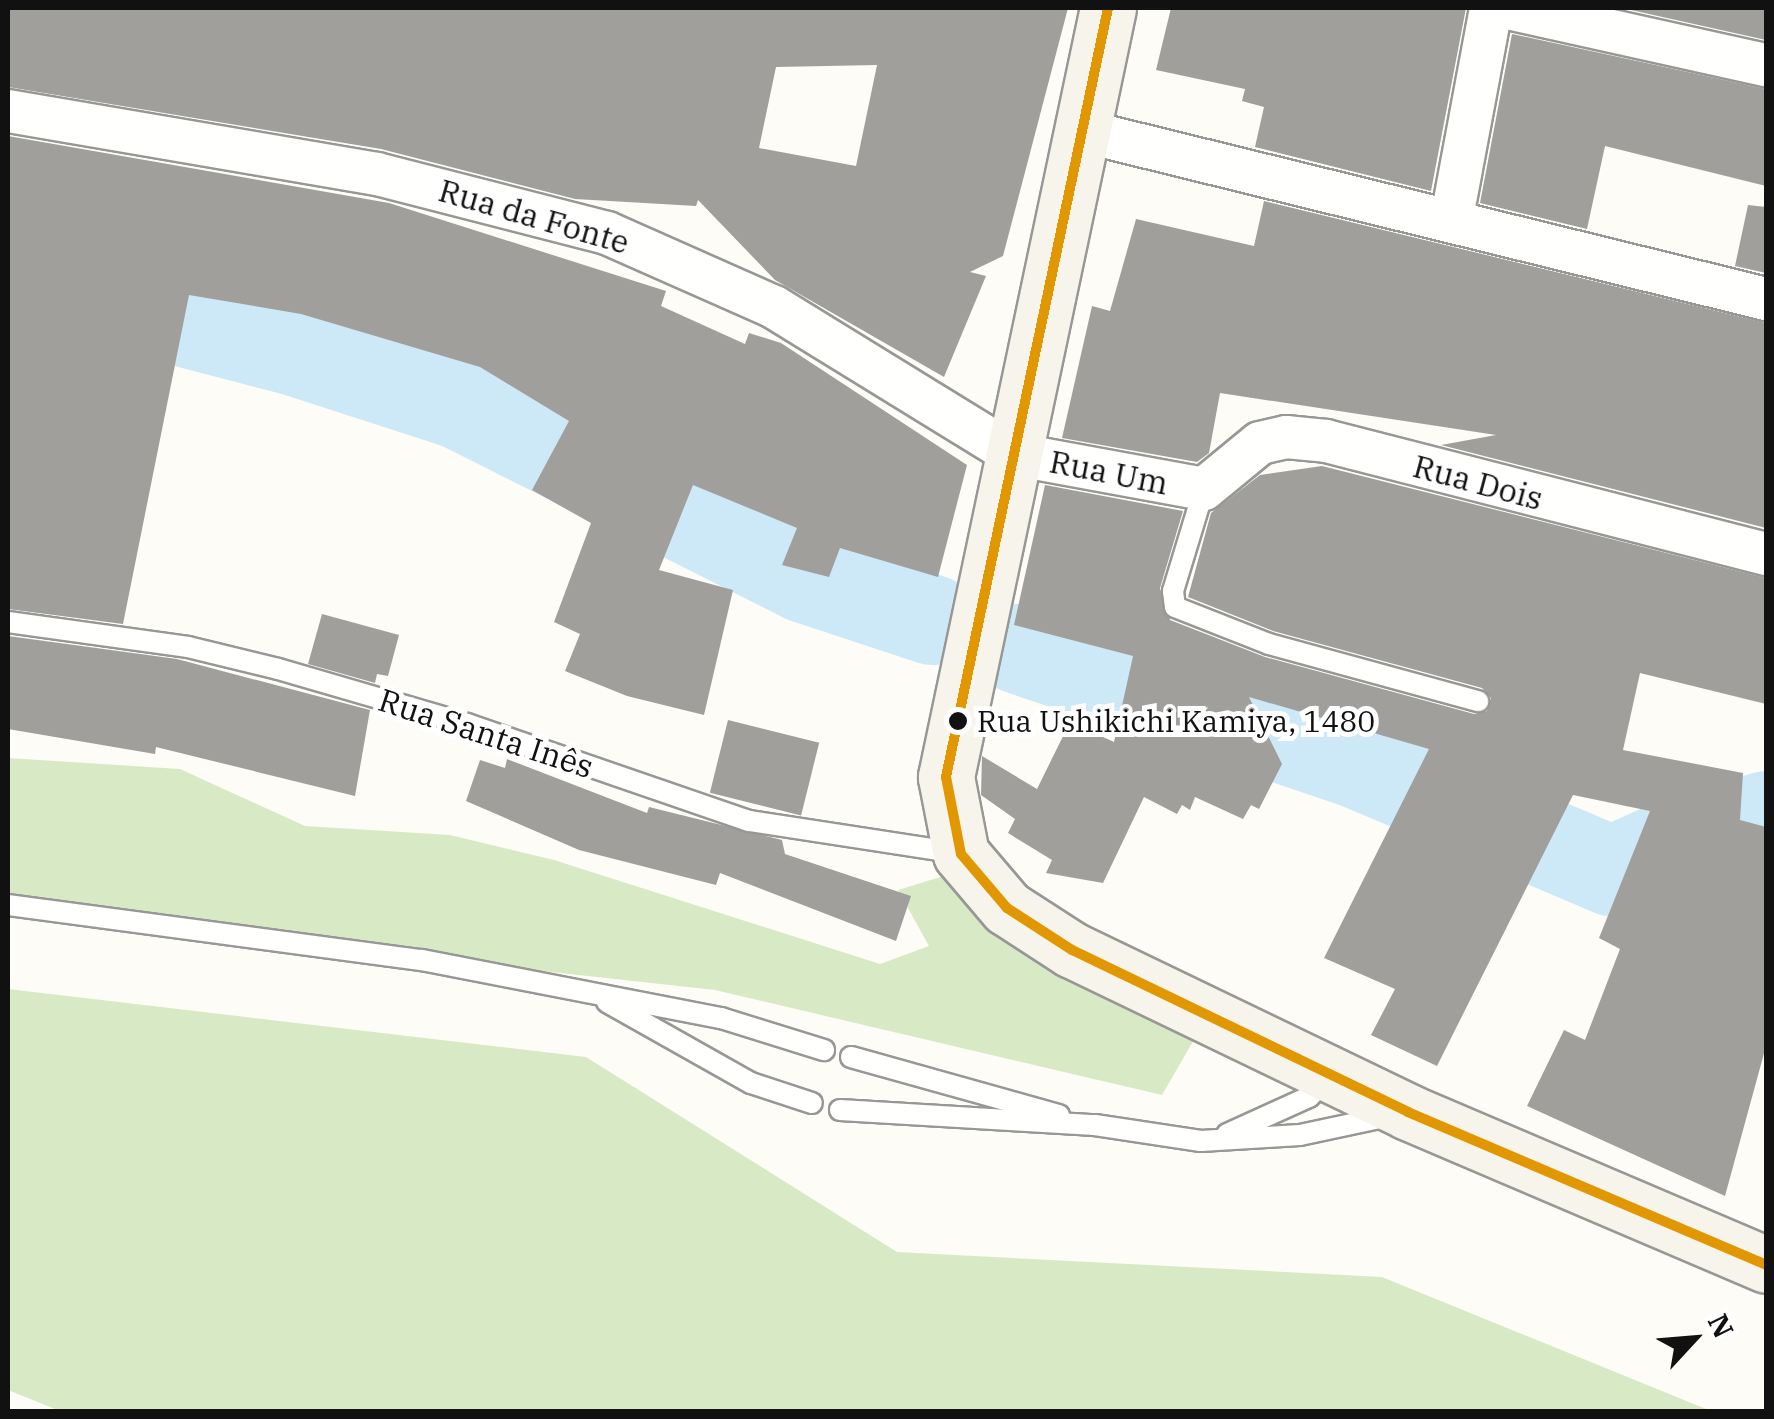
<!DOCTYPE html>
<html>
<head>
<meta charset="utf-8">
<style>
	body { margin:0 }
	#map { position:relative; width:1774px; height:1419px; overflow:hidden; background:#fdfcf7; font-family:"IBM Plex Serif",serif }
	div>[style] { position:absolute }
	.forest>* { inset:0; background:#d8eac5 }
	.river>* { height:90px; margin:-45px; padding:0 45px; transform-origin:45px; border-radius:45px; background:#cde8f7 }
	.building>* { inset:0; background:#a19f9c; transform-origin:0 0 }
	.roads { filter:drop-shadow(2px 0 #979795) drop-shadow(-2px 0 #979795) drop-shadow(0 2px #979795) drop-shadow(0 -2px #979795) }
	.lane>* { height:20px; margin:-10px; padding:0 10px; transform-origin:10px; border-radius:10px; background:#fffffe }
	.street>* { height:42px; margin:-21px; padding:0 21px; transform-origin:21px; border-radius:21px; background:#fffffe }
	.secondary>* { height:55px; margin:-27.5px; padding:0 27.5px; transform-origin:27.5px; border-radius:27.5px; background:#f6f4eb }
	.bus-1>* { height:10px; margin:-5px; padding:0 5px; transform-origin:5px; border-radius:5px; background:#e09702 }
	.dots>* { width:28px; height:28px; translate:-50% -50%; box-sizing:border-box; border:5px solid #fff; border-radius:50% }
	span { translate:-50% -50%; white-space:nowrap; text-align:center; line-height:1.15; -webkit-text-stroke:10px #fff; paint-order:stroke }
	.bus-label { font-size:30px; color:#111 }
	.left { translate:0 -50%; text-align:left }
	.street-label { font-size:32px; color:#111 }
	.frame { position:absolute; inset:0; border:10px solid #111; pointer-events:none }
	.north { position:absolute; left:1644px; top:1289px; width:100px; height:100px; -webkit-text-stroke:8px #fff; paint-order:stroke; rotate:64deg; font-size:28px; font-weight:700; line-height:40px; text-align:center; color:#111 }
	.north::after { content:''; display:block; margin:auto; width:35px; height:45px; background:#111; clip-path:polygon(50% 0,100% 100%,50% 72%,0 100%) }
</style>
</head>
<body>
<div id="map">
	<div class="forest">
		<div style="clip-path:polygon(8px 758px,180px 769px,305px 826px,450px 835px,554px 860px,880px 964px,929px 946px,898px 890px,950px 874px,990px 931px,1199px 1031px,1162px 1095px,715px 990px,306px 945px,8px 895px)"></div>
		<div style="clip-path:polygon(8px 989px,586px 1057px,897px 1252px,1382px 1277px,1711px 1411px,60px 1411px,8px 1390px)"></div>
	</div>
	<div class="river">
		<div style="left:8px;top:290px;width:53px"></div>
		<div style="left:61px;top:290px;width:242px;rotate:14.6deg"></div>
		<div style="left:295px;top:351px;width:172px;rotate:17.9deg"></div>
		<div style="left:459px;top:404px;width:387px;rotate:26.7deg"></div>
		<div style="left:805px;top:578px;width:134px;rotate:18.3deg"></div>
		<div style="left:1019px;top:649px;width:356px;rotate:18.7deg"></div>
		<div style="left:1356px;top:763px;width:278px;rotate:22.9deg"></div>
		<div style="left:1612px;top:871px;width:73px;rotate:-24.1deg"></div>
		<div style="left:1679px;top:841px;width:91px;rotate:-16deg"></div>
	</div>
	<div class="building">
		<div style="clip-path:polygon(evenodd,8px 8px,1068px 8px,1003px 256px,970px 272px,986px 276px,944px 377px,775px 280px,698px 200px,696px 206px,575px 199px,381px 149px,8px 87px,8px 8px,877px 65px,856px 166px,759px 148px,776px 67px,877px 65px)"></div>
		<div style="clip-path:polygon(1171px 8px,1466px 8px,1431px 191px,1255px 147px,1264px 107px,1242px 101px,1245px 89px,1156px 70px)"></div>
		<div style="clip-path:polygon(1622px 8px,1766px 8px,1766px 40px)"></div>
		<div style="clip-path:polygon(1512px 34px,1766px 89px,1766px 186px,1605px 146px,1587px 229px,1480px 203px)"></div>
		<div style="clip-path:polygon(8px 136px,389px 203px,666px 291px,661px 306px,745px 344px,749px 333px,781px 343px,967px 465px,938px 577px,840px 548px,829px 577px,782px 565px,797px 528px,693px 485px,659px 570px,733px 590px,704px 715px,627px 696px,565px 671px,580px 634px,554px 622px,591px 523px,532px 490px,569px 421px,480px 367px,301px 314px,189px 295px,123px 624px,8px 609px)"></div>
		<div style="clip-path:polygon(1264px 201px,1766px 323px,1766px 528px,1441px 445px,1496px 435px,1220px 393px,1209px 453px,1197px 462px,1062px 438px,1092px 306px,1110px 311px,1136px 219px,1254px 246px)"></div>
		<div style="clip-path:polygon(1748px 205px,1766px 207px,1766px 273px,1735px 266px)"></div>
		<div style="clip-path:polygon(1322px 466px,1766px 578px,1766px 704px,1640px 673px,1623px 750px,1743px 773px,1740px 820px,1766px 827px,1766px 1046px,1725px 1196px,1527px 1106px,1564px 1030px,1585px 1040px,1620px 949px,1599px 938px,1650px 811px,1573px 795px,1437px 1066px,1371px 1035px,1395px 989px,1324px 958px,1429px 749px,1249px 697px,1282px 764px,1259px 809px,1251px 805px,1243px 819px,1195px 797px,1190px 810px,1182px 805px,1177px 814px,1144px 797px,1103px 883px,1046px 873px,1052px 860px,1008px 833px,1015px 819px,981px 795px,982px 756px,1037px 789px,1070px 722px,1114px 742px,1133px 656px,1014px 625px,1045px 485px,1183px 511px,1160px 588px,1170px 620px,1265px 657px,1474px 714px,1487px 711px,1491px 698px,1482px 688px,1273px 631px,1188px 597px,1211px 513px,1260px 475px)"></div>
		<div style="clip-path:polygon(322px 614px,399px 635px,388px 676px,377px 674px,375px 683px,308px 664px)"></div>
		<div style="clip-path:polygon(8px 636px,177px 659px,370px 710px,355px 796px,156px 747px,155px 754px,8px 729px)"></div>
		<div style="left:728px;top:720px;width:94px;height:75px;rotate:14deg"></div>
		<div style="clip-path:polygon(507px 759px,647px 813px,649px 807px,782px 840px,785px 854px,911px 896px,896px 941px,720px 873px,716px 885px,579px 850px,466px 801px,480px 760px,505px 768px)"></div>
	</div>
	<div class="roads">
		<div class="lane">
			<div style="left:1204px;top:489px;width:107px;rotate:106.9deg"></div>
			<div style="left:1173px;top:591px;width:16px;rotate:83deg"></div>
			<div style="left:1175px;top:607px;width:101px;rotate:21.5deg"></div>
			<div style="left:1269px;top:644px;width:217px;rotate:15.3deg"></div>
			<div style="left:8px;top:622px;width:182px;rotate:7.9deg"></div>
			<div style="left:188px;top:647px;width:93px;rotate:13.7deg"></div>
			<div style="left:278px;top:669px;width:197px;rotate:16.2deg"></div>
			<div style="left:467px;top:724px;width:298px;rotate:19deg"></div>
			<div style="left:749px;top:821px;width:212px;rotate:8.7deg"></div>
			<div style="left:8px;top:905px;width:418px;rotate:7.6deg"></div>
			<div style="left:422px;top:960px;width:305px;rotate:11deg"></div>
			<div style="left:721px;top:1018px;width:108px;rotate:17.3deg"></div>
			<div style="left:607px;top:1002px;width:165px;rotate:29.4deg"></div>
			<div style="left:751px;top:1083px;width:64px;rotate:18.2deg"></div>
			<div style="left:851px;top:1057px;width:216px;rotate:15.6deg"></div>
			<div style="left:840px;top:1110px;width:255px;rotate:3.4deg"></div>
			<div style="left:1095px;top:1125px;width:107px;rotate:8.6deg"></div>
			<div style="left:1201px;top:1141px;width:99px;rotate:-3.5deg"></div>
			<div style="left:1300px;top:1135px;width:91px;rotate:-12.1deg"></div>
			<div style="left:1227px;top:1134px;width:90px;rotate:-24.3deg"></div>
			<div style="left:1309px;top:1097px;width:25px;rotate:-45deg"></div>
		</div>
		<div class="street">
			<div style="left:1508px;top:8px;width:264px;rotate:12.5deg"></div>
			<div style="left:8px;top:111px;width:374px;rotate:9.7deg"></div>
			<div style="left:377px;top:174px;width:237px;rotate:14.4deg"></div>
			<div style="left:607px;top:233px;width:183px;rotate:23.9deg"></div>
			<div style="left:774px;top:307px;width:281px;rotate:31.6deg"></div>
			<div style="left:1013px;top:454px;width:194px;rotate:10.4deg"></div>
			<div style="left:1204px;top:489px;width:72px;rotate:-39.4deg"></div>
			<div style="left:1260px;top:443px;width:27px;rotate:-13deg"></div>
			<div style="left:1286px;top:437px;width:40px;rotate:5.7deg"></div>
			<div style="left:1326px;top:441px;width:454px;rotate:14.4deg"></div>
			<div style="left:1083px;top:131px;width:703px;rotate:13.82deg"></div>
			<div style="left:1452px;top:217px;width:213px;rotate:-79.4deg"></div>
		</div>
		<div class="secondary">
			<div style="left:1108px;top:8px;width:786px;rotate:101.9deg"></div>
			<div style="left:946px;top:777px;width:78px;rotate:79deg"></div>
			<div style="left:961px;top:854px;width:71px;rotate:49.6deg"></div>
			<div style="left:1007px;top:908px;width:77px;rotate:32.9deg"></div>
			<div style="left:1072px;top:950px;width:373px;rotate:25.7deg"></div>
			<div style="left:1408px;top:1112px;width:389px;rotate:23.1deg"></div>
		</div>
	</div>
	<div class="bus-1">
		<div style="left:1108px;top:8px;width:786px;rotate:101.9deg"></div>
		<div style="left:946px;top:777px;width:78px;rotate:79deg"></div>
		<div style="left:961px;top:854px;width:71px;rotate:49.6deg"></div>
		<div style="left:1007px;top:908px;width:77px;rotate:32.9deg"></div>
		<div style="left:1072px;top:950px;width:373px;rotate:25.7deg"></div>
		<div style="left:1408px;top:1112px;width:389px;rotate:23.1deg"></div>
	</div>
	<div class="dots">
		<div style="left:958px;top:721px;background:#111"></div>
	</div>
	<div class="bus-label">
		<span class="left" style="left:977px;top:721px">Rua Ushikichi Kamiya, 1480</span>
	</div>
	<div class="street-label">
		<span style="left:534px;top:216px;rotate:16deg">Rua da Fonte</span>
		<span style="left:1109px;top:472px;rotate:11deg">Rua Um</span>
		<span style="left:1478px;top:482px;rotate:15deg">Rua Dois</span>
		<span style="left:486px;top:733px;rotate:18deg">Rua Santa Inês</span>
	</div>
	<div class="frame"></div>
	<div class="north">N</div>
</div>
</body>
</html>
